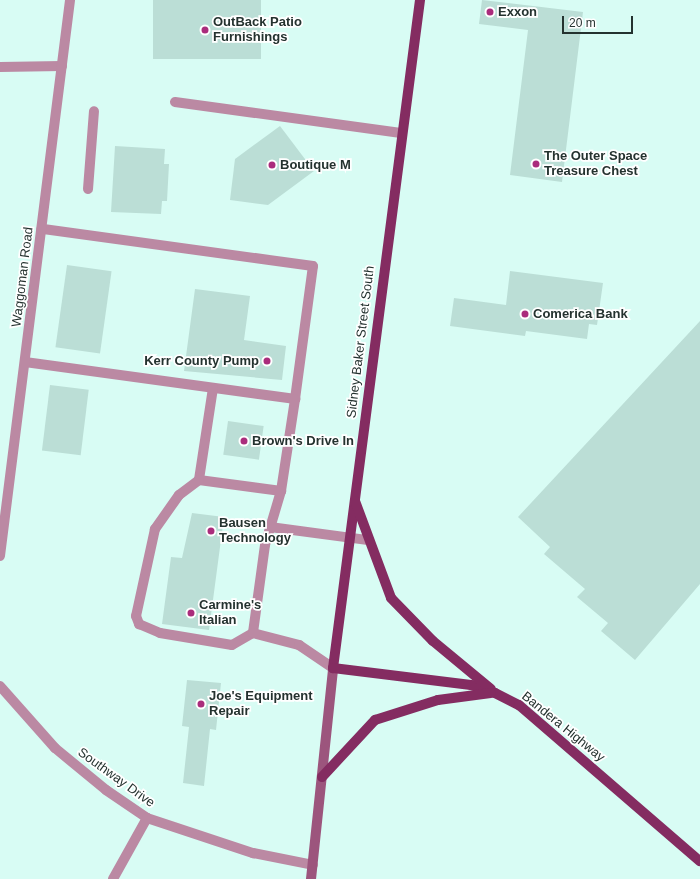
<!DOCTYPE html>
<html>
<head>
<meta charset="utf-8">
<style>
	body { margin:0 }
	#map { position:relative; width:700px; height:879px; overflow:hidden; background:#d8fcf4; font-family:Helvetica,sans-serif }
	div>[style] { position:absolute }
	.building>* { inset:0; background:#bbded6; transform-origin:0 0 }
	.service>* { height:10px; margin:-5px; padding:0 5px; transform-origin:5px; border-radius:5px; background:#bb89a3 }
	.minor>* { height:10px; margin:-5px; padding:0 5px; transform-origin:5px; border-radius:5px; background:#bb89a3 }
	.secondary>* { height:10px; margin:-5px; padding:0 5px; transform-origin:5px; border-radius:5px; background:#9c557d }
	.primary>* { height:10px; margin:-5px; padding:0 5px; transform-origin:5px; border-radius:5px; background:#842c61 }
	.dots>* { width:11px; height:11px; translate:-50% -50%; box-sizing:border-box; border:2px solid #fff; border-radius:50% }
	span { translate:-50% -50%; white-space:nowrap; text-align:center; line-height:1.15; -webkit-text-stroke:3.5px #fff; paint-order:stroke }
	.poi-label { font-size:13px; color:#24322f; font-weight:700 }
	.left { translate:0 -50%; text-align:left }
	.right { translate:-100% -50%; text-align:right }
	.street-label { font-size:13px; color:#24322f }
	.scale { position:absolute; left:562px; top:16px; width:71px; height:18px; box-sizing:border-box; border:2px solid #24322f; border-top:0; padding-left:5px; font-size:12px; line-height:14px; white-space:nowrap; color:#24322f; -webkit-text-stroke:3px #fff; paint-order:stroke }
</style>
</head>
<body>
<div id="map">
	<div class="building">
		<div style="left:153px;top:0;width:108px;height:59px"></div>
		<div style="clip-path:polygon(482px 0,583px 12px,562px 182px,510px 175px,528px 30px,479px 24px)"></div>
		<div style="clip-path:polygon(280px 126px,314px 171px,268px 205px,230px 200px,235px 159px)"></div>
		<div style="clip-path:polygon(115px 146px,165px 149px,164px 164px,169px 164px,167px 201px,162px 201px,161px 214px,111px 212px)"></div>
		<div style="left:67px;top:265px;width:45px;height:83px;rotate:8deg"></div>
		<div style="clip-path:polygon(510px 271px,603px 283px,597px 325px,589px 324px,587px 339px,526px 331px,525px 336px,450px 326px,454px 298px,506px 305px)"></div>
		<div style="clip-path:polygon(195px 289px,250px 296px,244px 340px,286px 346px,282px 380px,184px 371px)"></div>
		<div style="clip-path:polygon(700px 321px,700px 584px,635px 660px,601px 631px,608px 623px,577px 597px,585px 589px,544px 554px,550px 547px,518px 517px)"></div>
		<div style="left:50px;top:385px;width:39px;height:66px;rotate:7deg"></div>
		<div style="left:228px;top:421px;width:36px;height:34px;rotate:8deg"></div>
		<div style="clip-path:polygon(192px 513px,224px 517px,209px 630px,162px 624px,171px 557px,182px 558px)"></div>
		<div style="clip-path:polygon(187px 680px,221px 683px,216px 730px,210px 729px,204px 786px,183px 783px,189px 727px,182px 726px)"></div>
	</div>
	<div class="service">
		<div style="left:0;top:67px;width:62px;rotate:-0.9deg"></div>
		<div style="left:175px;top:102px;width:228px;rotate:7.8deg"></div>
		<div style="left:88px;top:189px;width:78px;rotate:-85.6deg"></div>
		<div style="left:25px;top:362px;width:273px;rotate:7.8deg"></div>
		<div style="left:295px;top:399px;width:134px;rotate:-82.3deg"></div>
		<div style="left:313px;top:266px;width:274px;rotate:-172.2deg"></div>
		<div style="left:213px;top:388px;width:93px;rotate:98.7deg"></div>
		<div style="left:199px;top:480px;width:83px;rotate:7.6deg"></div>
		<div style="left:281px;top:491px;width:93px;rotate:-81.3deg"></div>
		<div style="left:199px;top:480px;width:25px;rotate:143deg"></div>
		<div style="left:179px;top:495px;width:42px;rotate:125.2deg"></div>
		<div style="left:155px;top:529px;width:89px;rotate:102.3deg"></div>
		<div style="left:136px;top:616px;width:9px;rotate:69deg"></div>
		<div style="left:139px;top:624px;width:23px;rotate:23deg"></div>
		<div style="left:160px;top:633px;width:73px;rotate:9.5deg"></div>
		<div style="left:232px;top:645px;width:24px;rotate:-30deg"></div>
		<div style="left:281px;top:491px;width:56px;rotate:106.5deg"></div>
		<div style="left:265px;top:545px;width:89px;rotate:97.8deg"></div>
		<div style="left:253px;top:633px;width:48px;rotate:14.6deg"></div>
		<div style="left:299px;top:645px;width:41px;rotate:34.1deg"></div>
		<div style="left:270px;top:527px;width:99px;rotate:7.6deg"></div>
	</div>
	<div class="minor">
		<div style="left:0;top:556px;width:560px;rotate:-82.82deg"></div>
		<div style="left:0;top:686px;width:83px;rotate:48.4deg"></div>
		<div style="left:55px;top:748px;width:66px;rotate:39.5deg"></div>
		<div style="left:106px;top:790px;width:50px;rotate:34.3deg"></div>
		<div style="left:147px;top:818px;width:112px;rotate:18.3deg"></div>
		<div style="left:253px;top:853px;width:61px;rotate:11.3deg"></div>
		<div style="left:113px;top:879px;width:70px;rotate:-60.9deg"></div>
	</div>
	<div class="secondary">
		<div style="left:311px;top:879px;width:212px;rotate:-84deg"></div>
	</div>
	<div class="primary">
		<div style="left:420px;top:0;width:674px;rotate:97.42deg"></div>
		<div style="left:333px;top:668px;width:139px;rotate:7deg"></div>
		<div style="left:471px;top:685px;width:25px;rotate:18deg"></div>
		<div style="left:495px;top:693px;width:27px;rotate:27deg"></div>
		<div style="left:519px;top:705px;width:239px;rotate:40.8deg"></div>
		<div style="left:355px;top:501px;width:103px;rotate:69.6deg"></div>
		<div style="left:391px;top:598px;width:60px;rotate:45.7deg"></div>
		<div style="left:433px;top:641px;width:75px;rotate:39.6deg"></div>
		<div style="left:322px;top:777px;width:78px;rotate:-47.1deg"></div>
		<div style="left:375px;top:720px;width:66px;rotate:-17.6deg"></div>
		<div style="left:438px;top:700px;width:53px;rotate:-7.5deg"></div>
	</div>
	<div class="dots">
		<div style="left:490px;top:12px;background:#aa2c7c"></div>
		<div style="left:205px;top:30px;background:#aa2c7c"></div>
		<div style="left:536px;top:164px;background:#aa2c7c"></div>
		<div style="left:272px;top:165px;background:#aa2c7c"></div>
		<div style="left:525px;top:314px;background:#aa2c7c"></div>
		<div style="left:267px;top:361px;background:#aa2c7c"></div>
		<div style="left:244px;top:441px;background:#aa2c7c"></div>
		<div style="left:211px;top:531px;background:#aa2c7c"></div>
		<div style="left:191px;top:613px;background:#aa2c7c"></div>
		<div style="left:201px;top:704px;background:#aa2c7c"></div>
	</div>
	<div class="poi-label">
		<span class="left" style="left:498px;top:12px">Exxon</span>
		<span class="left" style="left:213px;top:30px">OutBack Patio<br>Furnishings</span>
		<span class="left" style="left:544px;top:164px">The Outer Space<br>Treasure Chest</span>
		<span class="left" style="left:280px;top:165px">Boutique M</span>
		<span class="left" style="left:533px;top:314px">Comerica Bank</span>
		<span class="right" style="left:259px;top:361px">Kerr County Pump</span>
		<span class="left" style="left:252px;top:441px">Brown's Drive In</span>
		<span class="left" style="left:219px;top:531px">Bausen<br>Technology</span>
		<span class="left" style="left:199px;top:613px">Carmine's<br>Italian</span>
		<span class="left" style="left:209px;top:704px">Joe's Equipment<br>Repair</span>
	</div>
	<div class="street-label">
		<span style="left:23px;top:277px;rotate:-83deg">Waggoman Road</span>
		<span style="left:361px;top:342px;rotate:-83deg">Sidney Baker Street South</span>
		<span style="left:563px;top:727px;rotate:39deg">Bandera Highway</span>
		<span style="left:116px;top:778px;rotate:36deg">Southway Drive</span>
	</div>
	<div class="scale">20 m</div>
</div>
</body>
</html>
